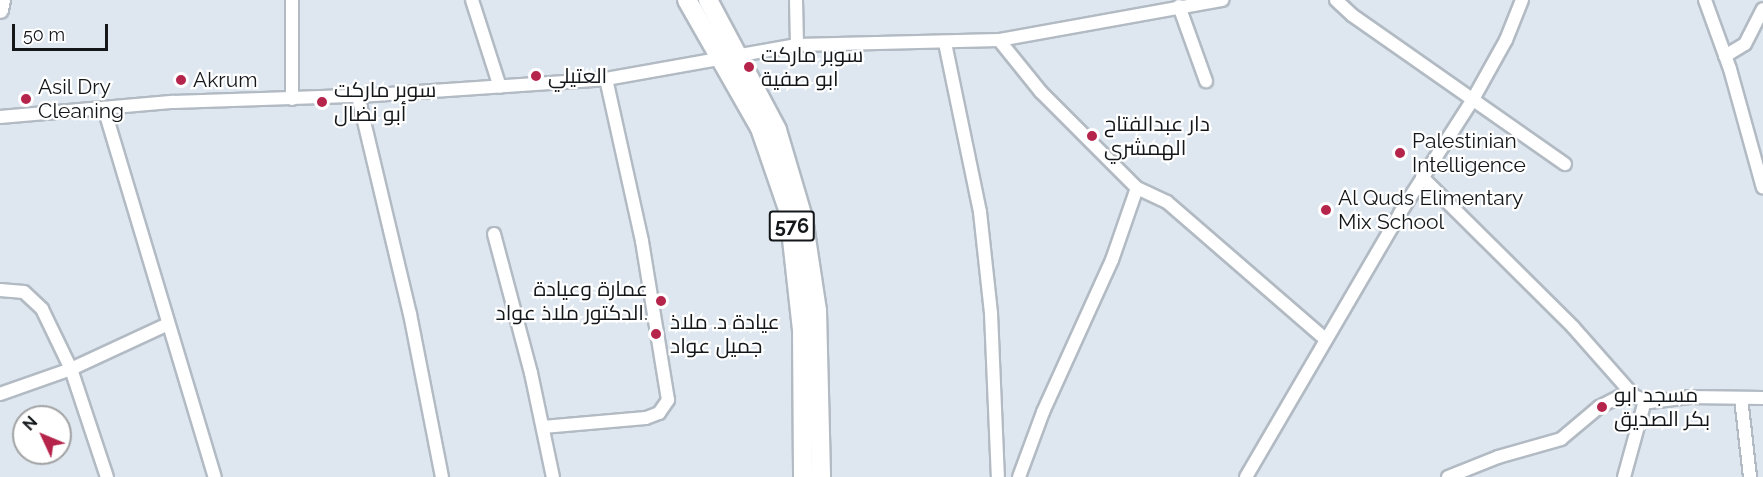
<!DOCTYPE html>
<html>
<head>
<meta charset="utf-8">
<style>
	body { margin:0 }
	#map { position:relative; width:1763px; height:477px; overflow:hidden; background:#dee7f0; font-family:Raleway,Cairo,sans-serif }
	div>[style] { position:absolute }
	.roads { filter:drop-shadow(2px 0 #b2bac3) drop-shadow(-2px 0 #b2bac3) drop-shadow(0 2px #b2bac3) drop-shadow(0 -2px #b2bac3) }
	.street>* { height:12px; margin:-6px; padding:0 6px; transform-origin:6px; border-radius:6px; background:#fff }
	.secondary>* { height:16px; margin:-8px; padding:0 8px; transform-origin:8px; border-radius:8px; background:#fff }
	.primary>* { height:18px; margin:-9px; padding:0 9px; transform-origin:9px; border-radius:9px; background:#fff }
	.dots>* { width:16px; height:16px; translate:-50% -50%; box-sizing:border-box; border:3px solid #fff; border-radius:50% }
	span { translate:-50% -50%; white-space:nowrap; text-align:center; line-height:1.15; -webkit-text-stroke:4.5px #fff; paint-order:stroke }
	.shield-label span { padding:2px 4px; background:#fff; border:2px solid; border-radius:4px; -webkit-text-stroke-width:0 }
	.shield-label { font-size:20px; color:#13171a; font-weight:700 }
	.poi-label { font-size:21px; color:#13171a }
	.left { translate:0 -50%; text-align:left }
	.right { translate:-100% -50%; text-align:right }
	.north { position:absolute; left:12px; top:405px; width:60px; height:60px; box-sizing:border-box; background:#fff; border:2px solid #a1a2a3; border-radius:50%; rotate:314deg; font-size:16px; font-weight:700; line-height:24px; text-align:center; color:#13171a }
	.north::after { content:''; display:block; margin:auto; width:21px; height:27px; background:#b5244b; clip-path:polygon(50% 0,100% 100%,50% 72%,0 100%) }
	.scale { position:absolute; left:12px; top:24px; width:96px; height:27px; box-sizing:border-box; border:3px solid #13171a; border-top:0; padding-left:8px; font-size:18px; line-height:21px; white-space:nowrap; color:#13171a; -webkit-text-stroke:4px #fff; paint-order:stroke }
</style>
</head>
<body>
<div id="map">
	<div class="roads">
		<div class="street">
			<div style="left:292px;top:0;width:99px;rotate:90deg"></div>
			<div style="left:472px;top:0;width:91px;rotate:72.2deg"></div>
			<div style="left:796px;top:0;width:45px;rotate:88.7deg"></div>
			<div style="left:1336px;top:0;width:22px;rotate:43deg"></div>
			<div style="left:1352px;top:15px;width:260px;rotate:35deg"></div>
			<div style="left:1705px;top:0;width:73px;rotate:70.1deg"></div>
			<div style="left:1730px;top:69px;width:123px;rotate:74.5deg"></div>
			<div style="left:1179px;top:6px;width:80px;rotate:70.2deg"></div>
			<div style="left:999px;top:40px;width:67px;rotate:51.1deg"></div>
			<div style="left:1041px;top:92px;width:136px;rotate:45deg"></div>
			<div style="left:1137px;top:188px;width:33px;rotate:25deg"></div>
			<div style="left:1167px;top:202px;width:209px;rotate:40.9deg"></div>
			<div style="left:945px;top:43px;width:173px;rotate:78.3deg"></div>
			<div style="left:980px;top:212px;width:102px;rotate:83.8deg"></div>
			<div style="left:991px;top:313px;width:164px;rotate:87.6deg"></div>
			<div style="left:1725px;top:56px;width:23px;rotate:-31deg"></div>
			<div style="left:1745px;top:44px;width:39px;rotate:-63deg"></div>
			<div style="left:358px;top:96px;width:224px;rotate:76.6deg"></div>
			<div style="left:410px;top:314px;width:166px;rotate:78.9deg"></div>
			<div style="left:104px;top:108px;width:385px;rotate:73.3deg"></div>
			<div style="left:0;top:117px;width:174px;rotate:-5deg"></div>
			<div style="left:173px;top:102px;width:185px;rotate:-1.9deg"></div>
			<div style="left:358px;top:96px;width:249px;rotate:-3.9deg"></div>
			<div style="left:606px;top:79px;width:194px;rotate:-10.1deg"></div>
			<div style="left:797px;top:45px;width:202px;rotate:-1.4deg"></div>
			<div style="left:999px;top:40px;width:227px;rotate:-10.2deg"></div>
			<div style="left:1422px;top:177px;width:213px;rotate:44.8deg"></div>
			<div style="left:1573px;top:327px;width:92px;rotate:48.5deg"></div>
			<div style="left:1634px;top:396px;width:17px;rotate:21deg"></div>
			<div style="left:1650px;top:402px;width:38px;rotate:-7deg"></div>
			<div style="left:1688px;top:397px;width:75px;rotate:0.8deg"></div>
			<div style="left:494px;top:234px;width:144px;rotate:75.1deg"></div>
			<div style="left:531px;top:373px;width:106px;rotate:78.1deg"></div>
			<div style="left:0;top:290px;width:24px;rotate:5deg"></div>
			<div style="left:24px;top:292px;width:25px;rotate:43deg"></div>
			<div style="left:42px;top:309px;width:67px;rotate:64.2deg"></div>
			<div style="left:71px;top:369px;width:114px;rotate:71.6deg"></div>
			<div style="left:0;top:394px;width:75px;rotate:-19.4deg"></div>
			<div style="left:71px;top:369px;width:107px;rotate:-24.9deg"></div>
			<div style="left:1741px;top:398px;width:80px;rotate:83.5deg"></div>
			<div style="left:543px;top:427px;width:103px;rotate:-5deg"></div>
			<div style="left:646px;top:418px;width:14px;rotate:-21deg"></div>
			<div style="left:659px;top:413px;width:16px;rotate:-55deg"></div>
			<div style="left:668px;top:400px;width:161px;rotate:-99.3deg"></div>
			<div style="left:642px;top:241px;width:166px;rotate:-102.5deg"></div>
			<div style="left:1019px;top:477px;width:69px;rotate:-69.7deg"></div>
			<div style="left:1043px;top:412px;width:167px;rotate:-65.6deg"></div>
			<div style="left:1112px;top:260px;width:76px;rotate:-70.9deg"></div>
			<div style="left:1246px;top:477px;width:306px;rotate:-59.7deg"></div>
			<div style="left:1400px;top:213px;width:133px;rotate:-57.3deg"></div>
			<div style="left:1472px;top:101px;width:70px;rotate:-60.9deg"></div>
			<div style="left:1506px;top:40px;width:43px;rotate:-68.2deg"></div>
			<div style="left:1448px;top:477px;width:54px;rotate:-21.8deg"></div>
			<div style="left:1498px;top:457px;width:66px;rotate:-15.9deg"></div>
			<div style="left:1561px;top:439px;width:50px;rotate:-40.1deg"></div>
			<div style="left:1599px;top:407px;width:34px;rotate:-27deg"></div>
			<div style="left:1624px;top:477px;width:79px;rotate:-74.6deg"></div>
		</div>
		<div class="secondary">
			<div style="left:0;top:10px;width:10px;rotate:-79deg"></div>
		</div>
		<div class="primary">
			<div style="left:687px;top:0;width:147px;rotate:60.3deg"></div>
			<div style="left:760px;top:128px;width:89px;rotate:71deg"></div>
			<div style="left:789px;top:212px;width:118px;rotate:83.7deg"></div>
			<div style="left:802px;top:329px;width:148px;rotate:89.6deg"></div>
			<div style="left:708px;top:0;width:147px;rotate:62deg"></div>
			<div style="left:777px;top:130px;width:92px;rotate:73.5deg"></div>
			<div style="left:803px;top:218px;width:94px;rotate:81.4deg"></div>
			<div style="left:817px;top:311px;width:166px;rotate:88.6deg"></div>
		</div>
	</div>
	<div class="dots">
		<div style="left:749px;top:67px;background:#b5244b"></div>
		<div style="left:536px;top:76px;background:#b5244b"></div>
		<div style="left:181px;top:80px;background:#b5244b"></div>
		<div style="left:26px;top:99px;background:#b5244b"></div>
		<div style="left:322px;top:102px;background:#b5244b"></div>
		<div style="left:1092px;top:136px;background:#b5244b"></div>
		<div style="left:1400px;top:153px;background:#b5244b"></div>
		<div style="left:1326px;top:210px;background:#b5244b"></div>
		<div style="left:661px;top:301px;background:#b5244b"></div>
		<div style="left:656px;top:334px;background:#b5244b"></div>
		<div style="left:1602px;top:407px;background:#b5244b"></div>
	</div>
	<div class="shield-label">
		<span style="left:792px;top:226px">576</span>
	</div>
	<div class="poi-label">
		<span class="left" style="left:761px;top:67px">سوبر ماركت<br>ابو صفية</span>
		<span class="left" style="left:548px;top:76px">العتيلي</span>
		<span class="left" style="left:193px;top:80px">Akrum</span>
		<span class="left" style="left:38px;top:99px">Asil Dry<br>Cleaning</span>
		<span class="left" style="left:334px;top:102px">سوبر ماركت<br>أبو نضال</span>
		<span class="left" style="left:1104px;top:136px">دار عبدالفتاح<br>الهمشري</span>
		<span class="left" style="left:1412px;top:153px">Palestinian<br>Intelligence</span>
		<span class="left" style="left:1338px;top:210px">Al Quds Elimentary<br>Mix School</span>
		<span class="right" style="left:648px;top:301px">عمارة وعيادة<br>الدكتور ملاذ عواد.</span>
		<span class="left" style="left:670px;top:334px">عيادة د. ملاذ<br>جميل عواد</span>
		<span class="left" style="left:1614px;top:407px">مسجد ابو<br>بكر الصديق</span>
	</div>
	<div class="north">N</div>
	<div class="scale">50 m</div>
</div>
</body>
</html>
